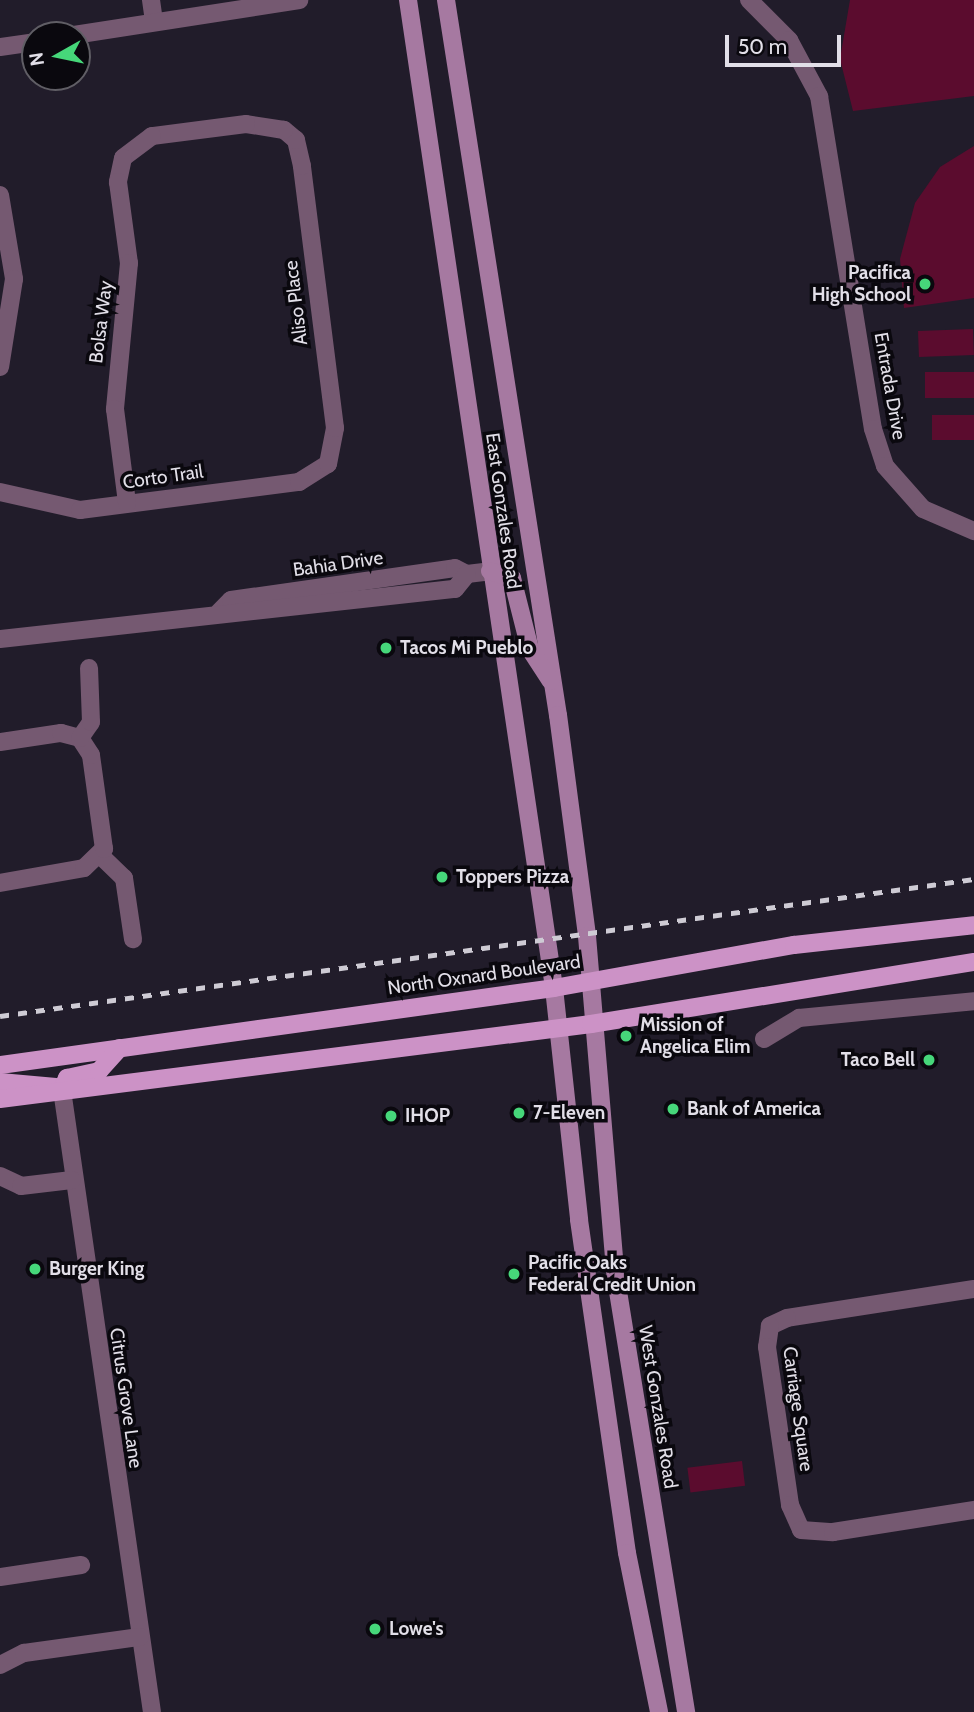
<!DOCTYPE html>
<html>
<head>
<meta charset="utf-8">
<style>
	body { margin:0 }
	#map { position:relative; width:974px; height:1712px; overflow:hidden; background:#211c2a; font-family:Cabin,sans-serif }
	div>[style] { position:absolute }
	.green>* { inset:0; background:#5b0c2e; transform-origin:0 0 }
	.minor>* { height:18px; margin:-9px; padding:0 9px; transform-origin:9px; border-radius:9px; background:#755971 }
	.secondary>* { height:18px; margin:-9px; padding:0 9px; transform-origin:9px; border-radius:9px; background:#a679a1 }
	.primary>* { height:18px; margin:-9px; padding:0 9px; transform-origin:9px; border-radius:9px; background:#cc92c6 }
	.rail>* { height:4.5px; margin-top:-2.25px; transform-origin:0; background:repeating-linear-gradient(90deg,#cecbd4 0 9px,transparent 0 18px) }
	.dots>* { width:19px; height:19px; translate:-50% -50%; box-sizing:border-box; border:4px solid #0a080e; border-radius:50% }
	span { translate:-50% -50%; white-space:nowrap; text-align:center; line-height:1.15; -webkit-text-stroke:7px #0a080e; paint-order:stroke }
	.poi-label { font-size:19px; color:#e2dfe8; font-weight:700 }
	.right { translate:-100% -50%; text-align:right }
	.left { translate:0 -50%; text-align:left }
	.street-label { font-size:19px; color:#e2dfe8 }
	.north { position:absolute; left:21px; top:21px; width:70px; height:70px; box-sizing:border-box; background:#0a080e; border:2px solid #605e65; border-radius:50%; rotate:261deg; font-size:19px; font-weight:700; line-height:28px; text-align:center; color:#e2dfe8 }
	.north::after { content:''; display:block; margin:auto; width:24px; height:32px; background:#46d77a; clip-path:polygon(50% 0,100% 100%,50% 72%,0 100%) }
	.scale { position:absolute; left:725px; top:35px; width:116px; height:32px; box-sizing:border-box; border:4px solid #e2dfe8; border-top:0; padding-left:9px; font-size:21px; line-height:24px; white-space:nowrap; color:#e2dfe8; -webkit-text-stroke:5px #0a080e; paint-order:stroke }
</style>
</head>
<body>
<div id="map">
	<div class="green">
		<div style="clip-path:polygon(850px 0,974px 0,974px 96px,853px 111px,840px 59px)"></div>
		<div style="clip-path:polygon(974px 146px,974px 298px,904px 308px,900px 259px,915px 203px,940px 167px)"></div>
		<div style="left:973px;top:329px;width:26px;height:55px;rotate:88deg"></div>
		<div style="left:974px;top:372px;width:26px;height:49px;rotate:90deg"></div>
		<div style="left:974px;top:415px;width:25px;height:42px;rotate:90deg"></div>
		<div style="left:742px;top:1461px;width:25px;height:55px;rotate:83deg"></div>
	</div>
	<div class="minor">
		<div style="left:151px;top:0;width:22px;rotate:82deg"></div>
		<div style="left:749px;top:0;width:57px;rotate:45deg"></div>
		<div style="left:789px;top:40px;width:64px;rotate:61.8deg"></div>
		<div style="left:819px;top:96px;width:337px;rotate:80.8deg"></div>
		<div style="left:873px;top:429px;width:39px;rotate:72deg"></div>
		<div style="left:885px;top:466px;width:57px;rotate:48.5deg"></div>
		<div style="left:923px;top:509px;width:56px;rotate:23.3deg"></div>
		<div style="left:74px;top:35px;width:228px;rotate:-8.8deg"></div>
		<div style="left:0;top:47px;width:35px;rotate:-8deg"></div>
		<div style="left:0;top:195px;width:85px;rotate:80.5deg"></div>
		<div style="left:14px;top:279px;width:89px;rotate:99deg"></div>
		<div style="left:0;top:492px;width:82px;rotate:12.7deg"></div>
		<div style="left:80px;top:510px;width:221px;rotate:-7.3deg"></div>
		<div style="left:299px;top:482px;width:34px;rotate:-32deg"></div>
		<div style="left:328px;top:464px;width:37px;rotate:-79deg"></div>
		<div style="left:335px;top:428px;width:264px;rotate:-97.2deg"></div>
		<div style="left:302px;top:166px;width:27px;rotate:-103deg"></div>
		<div style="left:296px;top:140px;width:16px;rotate:-140deg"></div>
		<div style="left:284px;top:130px;width:38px;rotate:-171deg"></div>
		<div style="left:246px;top:124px;width:95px;rotate:172.7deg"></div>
		<div style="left:152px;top:136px;width:36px;rotate:143deg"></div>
		<div style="left:123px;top:158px;width:25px;rotate:102deg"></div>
		<div style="left:118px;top:182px;width:82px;rotate:82.3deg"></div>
		<div style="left:129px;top:263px;width:147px;rotate:95.5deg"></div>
		<div style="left:115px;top:409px;width:95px;rotate:82.7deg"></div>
		<div style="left:219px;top:612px;width:17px;rotate:-45deg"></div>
		<div style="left:231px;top:600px;width:226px;rotate:-8.1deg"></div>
		<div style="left:455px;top:568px;width:13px;rotate:27deg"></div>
		<div style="left:467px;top:574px;width:23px;rotate:-7deg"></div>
		<div style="left:0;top:639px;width:458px;rotate:-6.3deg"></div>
		<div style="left:455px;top:589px;width:19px;rotate:-51deg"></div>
		<div style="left:0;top:742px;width:62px;rotate:-8.4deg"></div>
		<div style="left:61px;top:733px;width:20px;rotate:15deg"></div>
		<div style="left:101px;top:856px;width:32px;rotate:44deg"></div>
		<div style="left:124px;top:878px;width:62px;rotate:81.6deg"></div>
		<div style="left:0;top:883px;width:85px;rotate:-10.1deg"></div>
		<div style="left:84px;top:868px;width:28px;rotate:-44deg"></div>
		<div style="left:104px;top:849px;width:95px;rotate:-97.9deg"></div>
		<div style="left:91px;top:755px;width:20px;rotate:-123deg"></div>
		<div style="left:80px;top:738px;width:19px;rotate:-55deg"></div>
		<div style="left:91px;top:722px;width:54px;rotate:-92.1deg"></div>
		<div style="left:764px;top:1039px;width:41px;rotate:-31deg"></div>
		<div style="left:799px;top:1018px;width:176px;rotate:-5.5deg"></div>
		<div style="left:62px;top:1090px;width:628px;rotate:81.77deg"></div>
		<div style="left:0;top:1176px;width:23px;rotate:25deg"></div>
		<div style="left:21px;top:1186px;width:51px;rotate:-6.7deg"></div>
		<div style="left:974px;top:1289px;width:189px;rotate:171.2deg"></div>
		<div style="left:787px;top:1318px;width:19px;rotate:155deg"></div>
		<div style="left:770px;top:1326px;width:21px;rotate:98deg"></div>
		<div style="left:767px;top:1347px;width:160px;rotate:81.7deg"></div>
		<div style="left:790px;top:1505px;width:27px;rotate:66deg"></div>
		<div style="left:801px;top:1530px;width:32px;rotate:4deg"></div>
		<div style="left:833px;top:1532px;width:143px;rotate:-8.9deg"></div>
		<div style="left:0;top:1577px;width:82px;rotate:-8.4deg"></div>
		<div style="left:0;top:1665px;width:27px;rotate:-27deg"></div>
		<div style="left:24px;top:1653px;width:117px;rotate:-7.9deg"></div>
	</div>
	<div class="secondary">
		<div style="left:408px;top:0;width:999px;rotate:81.59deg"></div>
		<div style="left:554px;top:988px;width:233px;rotate:83.8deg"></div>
		<div style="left:579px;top:1220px;width:336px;rotate:81.8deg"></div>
		<div style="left:627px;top:1553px;width:162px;rotate:78.6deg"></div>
		<div style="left:446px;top:0;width:724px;rotate:81.1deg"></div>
		<div style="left:558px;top:715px;width:223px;rotate:82.5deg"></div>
		<div style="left:587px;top:936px;width:344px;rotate:85.2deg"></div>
		<div style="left:616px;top:1279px;width:439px;rotate:80.8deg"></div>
		<div style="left:490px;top:571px;width:23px;rotate:18deg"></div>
		<div style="left:512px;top:578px;width:73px;rotate:75.8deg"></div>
		<div style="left:530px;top:649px;width:38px;rotate:57deg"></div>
	</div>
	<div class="primary">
		<div style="left:0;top:1065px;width:559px;rotate:-7.91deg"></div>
		<div style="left:554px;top:988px;width:244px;rotate:-10.2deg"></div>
		<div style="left:794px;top:945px;width:181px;rotate:-6.3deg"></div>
		<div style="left:0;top:1082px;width:56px;rotate:5.1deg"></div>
		<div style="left:63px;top:1087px;width:10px;rotate:-66deg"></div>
		<div style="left:67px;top:1078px;width:33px;rotate:-12deg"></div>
		<div style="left:99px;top:1071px;width:31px;rotate:-48deg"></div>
		<div style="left:0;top:1099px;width:596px;rotate:-7.23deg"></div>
		<div style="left:591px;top:1024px;width:388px;rotate:-9.2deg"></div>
	</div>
	<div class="rail">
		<div style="left:0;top:1016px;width:984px;rotate:-8.01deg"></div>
	</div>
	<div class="dots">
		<div style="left:925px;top:284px;background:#46d77a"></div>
		<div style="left:386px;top:648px;background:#46d77a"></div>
		<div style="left:442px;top:877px;background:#46d77a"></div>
		<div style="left:626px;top:1036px;background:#46d77a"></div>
		<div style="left:929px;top:1060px;background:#46d77a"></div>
		<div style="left:673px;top:1109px;background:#46d77a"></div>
		<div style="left:519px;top:1113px;background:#46d77a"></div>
		<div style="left:391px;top:1116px;background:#46d77a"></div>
		<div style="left:35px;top:1269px;background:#46d77a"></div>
		<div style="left:514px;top:1274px;background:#46d77a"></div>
		<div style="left:375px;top:1629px;background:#46d77a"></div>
	</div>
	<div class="poi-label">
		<span class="right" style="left:911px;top:284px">Pacifica<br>High School</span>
		<span class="left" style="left:400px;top:648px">Tacos Mi Pueblo</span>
		<span class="left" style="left:456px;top:877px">Toppers Pizza</span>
		<span class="left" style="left:640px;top:1036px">Mission of<br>Angelica Elim</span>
		<span class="right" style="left:915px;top:1060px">Taco Bell</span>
		<span class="left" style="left:687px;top:1109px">Bank of America</span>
		<span class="left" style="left:533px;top:1113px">7-Eleven</span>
		<span class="left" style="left:405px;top:1116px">IHOP</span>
		<span class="left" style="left:528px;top:1274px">Pacific Oaks<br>Federal Credit Union</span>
		<span class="left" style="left:49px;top:1269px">Burger King</span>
		<span class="left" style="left:389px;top:1629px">Lowe's</span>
	</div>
	<div class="street-label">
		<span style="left:296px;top:303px;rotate:-97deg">Aliso Place</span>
		<span style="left:101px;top:322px;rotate:-83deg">Bolsa Way</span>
		<span style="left:890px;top:386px;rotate:80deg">Entrada Drive</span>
		<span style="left:163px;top:477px;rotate:-8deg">Corto Trail</span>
		<span style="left:503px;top:511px;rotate:82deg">East Gonzales Road</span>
		<span style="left:338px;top:564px;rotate:-8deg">Bahia Drive</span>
		<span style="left:484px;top:975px;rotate:-8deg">North Oxnard Boulevard</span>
		<span style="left:126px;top:1398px;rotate:82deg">Citrus Grove Lane</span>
		<span style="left:658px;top:1407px;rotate:81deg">West Gonzales Road</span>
		<span style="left:798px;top:1409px;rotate:82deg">Carriage Square</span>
	</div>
	<div class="north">N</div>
	<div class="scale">50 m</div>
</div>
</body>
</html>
